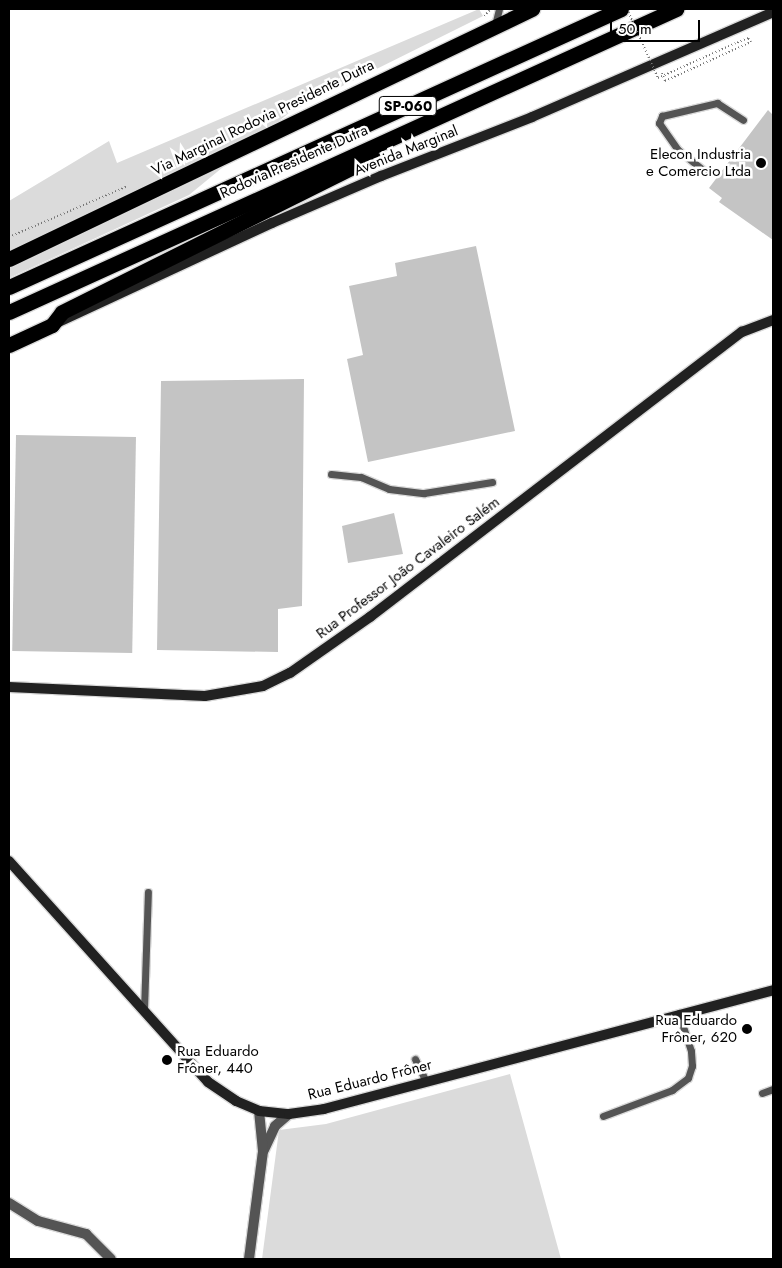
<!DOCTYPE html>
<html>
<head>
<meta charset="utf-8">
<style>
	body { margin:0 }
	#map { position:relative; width:782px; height:1268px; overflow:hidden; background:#fff; font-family:Jost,sans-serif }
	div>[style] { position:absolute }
	.green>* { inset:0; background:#dbdbdb }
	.building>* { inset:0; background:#c4c4c4; transform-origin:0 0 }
	.path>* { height:2px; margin-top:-1px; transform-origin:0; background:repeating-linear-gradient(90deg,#767676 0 1px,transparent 0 3.5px) }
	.roads { filter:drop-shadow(1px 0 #dbdbdb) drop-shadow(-1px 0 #dbdbdb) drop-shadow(0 1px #dbdbdb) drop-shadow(0 -1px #dbdbdb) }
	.service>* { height:7px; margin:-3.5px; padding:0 3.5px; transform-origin:3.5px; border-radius:3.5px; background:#545454 }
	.minor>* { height:10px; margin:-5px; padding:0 5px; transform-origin:5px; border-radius:5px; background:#545454 }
	.secondary>* { height:10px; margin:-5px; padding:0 5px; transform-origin:5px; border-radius:5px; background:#212121 }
	.motorway>* { height:15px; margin:-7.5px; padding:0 7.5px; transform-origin:7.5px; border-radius:7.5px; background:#000 }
	.path-bridge>* { height:2px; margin-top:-1px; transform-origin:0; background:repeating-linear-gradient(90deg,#767676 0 1px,transparent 0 3.5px) }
	.dots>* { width:14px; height:14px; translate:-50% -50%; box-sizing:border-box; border:2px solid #fff; border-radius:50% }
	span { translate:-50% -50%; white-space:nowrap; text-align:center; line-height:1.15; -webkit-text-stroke:5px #fff; paint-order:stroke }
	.shield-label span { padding:1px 4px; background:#fff; border:1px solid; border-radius:4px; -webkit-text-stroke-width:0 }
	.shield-label { font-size:14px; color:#000; font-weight:700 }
	.street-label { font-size:15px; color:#000 }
	.poi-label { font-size:15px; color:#000 }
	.right { translate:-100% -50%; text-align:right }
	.left { translate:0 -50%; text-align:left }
	.frame { position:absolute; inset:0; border:10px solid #000; pointer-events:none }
	.scale { position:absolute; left:610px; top:20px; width:90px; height:22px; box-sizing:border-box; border:2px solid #000; border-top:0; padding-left:6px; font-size:15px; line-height:18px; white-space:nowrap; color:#000; -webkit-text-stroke:4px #fff; paint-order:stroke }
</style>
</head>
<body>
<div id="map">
	<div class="green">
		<div style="clip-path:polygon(479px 9px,483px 16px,290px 112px,189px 195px,9px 278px,9px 201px,109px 141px,117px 163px)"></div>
		<div style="clip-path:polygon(510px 1074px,561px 1259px,262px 1259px,279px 1130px,326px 1124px)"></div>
	</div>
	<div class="building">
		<div style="clip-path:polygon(768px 110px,773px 115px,773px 240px,719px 202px,722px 198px,709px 188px)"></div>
		<div style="clip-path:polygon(476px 246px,515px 431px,368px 462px,347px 359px,363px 355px,349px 286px,397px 276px,395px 263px)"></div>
		<div style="clip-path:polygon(304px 379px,302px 606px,278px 609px,278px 652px,157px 650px,161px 381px)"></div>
		<div style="left:16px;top:435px;width:120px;height:216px;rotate:1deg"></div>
		<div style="clip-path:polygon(394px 513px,403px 554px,348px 563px,342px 526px)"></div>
	</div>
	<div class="path">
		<div style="left:484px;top:16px;width:8px;rotate:-45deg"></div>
		<div style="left:662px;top:73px;width:9px;rotate:69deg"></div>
		<div style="left:665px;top:81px;width:94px;rotate:-24.4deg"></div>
		<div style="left:751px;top:42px;width:5px;rotate:-127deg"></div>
		<div style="left:748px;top:38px;width:13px;rotate:157deg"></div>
		<div style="left:9px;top:237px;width:129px;rotate:-23.2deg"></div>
	</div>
	<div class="roads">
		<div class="service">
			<div style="left:495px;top:25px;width:16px;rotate:-76deg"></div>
			<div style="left:703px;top:170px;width:32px;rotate:-141deg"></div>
			<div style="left:678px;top:150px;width:33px;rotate:-125deg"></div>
			<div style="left:659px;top:123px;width:8px;rotate:-67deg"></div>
			<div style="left:662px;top:116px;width:57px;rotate:-13.3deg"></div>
			<div style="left:717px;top:103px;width:31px;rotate:33deg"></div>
			<div style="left:331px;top:474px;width:30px;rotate:6deg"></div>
			<div style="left:361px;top:477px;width:30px;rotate:23deg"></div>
			<div style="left:389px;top:489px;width:35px;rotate:7deg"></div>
			<div style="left:424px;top:493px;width:69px;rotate:-9.2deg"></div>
			<div style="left:144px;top:1010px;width:118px;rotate:-88.1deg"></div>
			<div style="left:415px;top:1059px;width:25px;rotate:64deg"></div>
			<div style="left:762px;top:1093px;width:12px;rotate:-20deg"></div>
			<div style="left:603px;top:1116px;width:74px;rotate:-20.6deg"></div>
			<div style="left:672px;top:1090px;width:20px;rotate:-37deg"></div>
			<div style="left:688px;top:1078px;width:13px;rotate:-72deg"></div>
			<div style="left:692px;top:1066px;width:15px;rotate:-94deg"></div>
			<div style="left:691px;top:1051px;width:40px;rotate:-108deg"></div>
		</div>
		<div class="minor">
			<div style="left:264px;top:1150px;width:26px;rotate:-65deg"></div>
			<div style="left:275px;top:1126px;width:18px;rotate:-41deg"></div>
			<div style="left:9px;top:1203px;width:34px;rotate:32deg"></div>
			<div style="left:38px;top:1221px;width:50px;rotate:15.2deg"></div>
			<div style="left:86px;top:1234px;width:35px;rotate:45deg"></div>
			<div style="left:249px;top:1259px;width:109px;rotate:-82.6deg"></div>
			<div style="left:263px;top:1151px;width:40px;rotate:-95.7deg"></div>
		</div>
		<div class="secondary">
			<div style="left:54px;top:324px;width:240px;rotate:-24.9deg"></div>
			<div style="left:272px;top:223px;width:119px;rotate:-23.3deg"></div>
			<div style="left:381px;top:176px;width:162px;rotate:-21.3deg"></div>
			<div style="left:532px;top:117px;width:263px;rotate:-23.5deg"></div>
			<div style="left:9px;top:687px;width:196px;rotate:2.6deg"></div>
			<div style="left:205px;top:696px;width:59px;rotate:-9.8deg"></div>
			<div style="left:263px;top:686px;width:30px;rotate:-26deg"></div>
			<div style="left:290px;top:673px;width:98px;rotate:-35deg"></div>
			<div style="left:370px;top:617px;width:469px;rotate:-37.5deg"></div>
			<div style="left:742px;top:332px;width:33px;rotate:-21deg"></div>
			<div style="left:9px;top:861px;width:297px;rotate:48deg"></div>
			<div style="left:208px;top:1082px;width:34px;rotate:34deg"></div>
			<div style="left:236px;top:1101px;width:25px;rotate:23deg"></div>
			<div style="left:259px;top:1111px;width:30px;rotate:6deg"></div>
			<div style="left:289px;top:1114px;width:35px;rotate:-8deg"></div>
			<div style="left:324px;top:1109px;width:465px;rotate:-14.8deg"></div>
		</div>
		<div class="motorway">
			<div style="left:9px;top:259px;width:580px;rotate:-25.55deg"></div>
			<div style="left:9px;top:287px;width:672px;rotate:-24.43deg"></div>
			<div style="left:9px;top:312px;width:733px;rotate:-24.43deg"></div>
			<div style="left:9px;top:345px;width:47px;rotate:-24.9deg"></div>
			<div style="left:52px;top:325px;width:16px;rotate:-52deg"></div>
			<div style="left:62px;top:312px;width:347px;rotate:-26.5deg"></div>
		</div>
	</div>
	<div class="path-bridge">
		<div style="left:627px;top:9px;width:76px;rotate:65.8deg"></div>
		<div style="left:658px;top:78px;width:85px;rotate:-24.2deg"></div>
	</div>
	<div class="dots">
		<div style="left:761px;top:163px;background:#000"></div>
		<div style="left:747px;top:1029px;background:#000"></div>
		<div style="left:167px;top:1060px;background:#000"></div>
	</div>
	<div class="shield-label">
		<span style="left:408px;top:106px">SP-060</span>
	</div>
	<div class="street-label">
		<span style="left:263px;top:118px;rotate:-26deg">Via Marginal Rodovia Presidente Dutra</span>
		<span style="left:406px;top:151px;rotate:-22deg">Avenida Marginal</span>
		<span style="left:294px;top:162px;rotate:-24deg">Rodovia Presidente Dutra</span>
		<span style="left:408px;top:568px;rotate:-37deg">Rua Professor João Cavaleiro Salém</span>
		<span style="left:370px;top:1080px;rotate:-14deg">Rua Eduardo Frôner</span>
	</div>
	<div class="poi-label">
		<span class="right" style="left:751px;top:163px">Elecon Industria<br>e Comercio Ltda</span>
		<span class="right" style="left:737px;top:1029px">Rua Eduardo<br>Frôner, 620</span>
		<span class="left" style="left:177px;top:1060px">Rua Eduardo<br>Frôner, 440</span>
	</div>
	<div class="frame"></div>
	<div class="scale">50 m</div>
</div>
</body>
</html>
